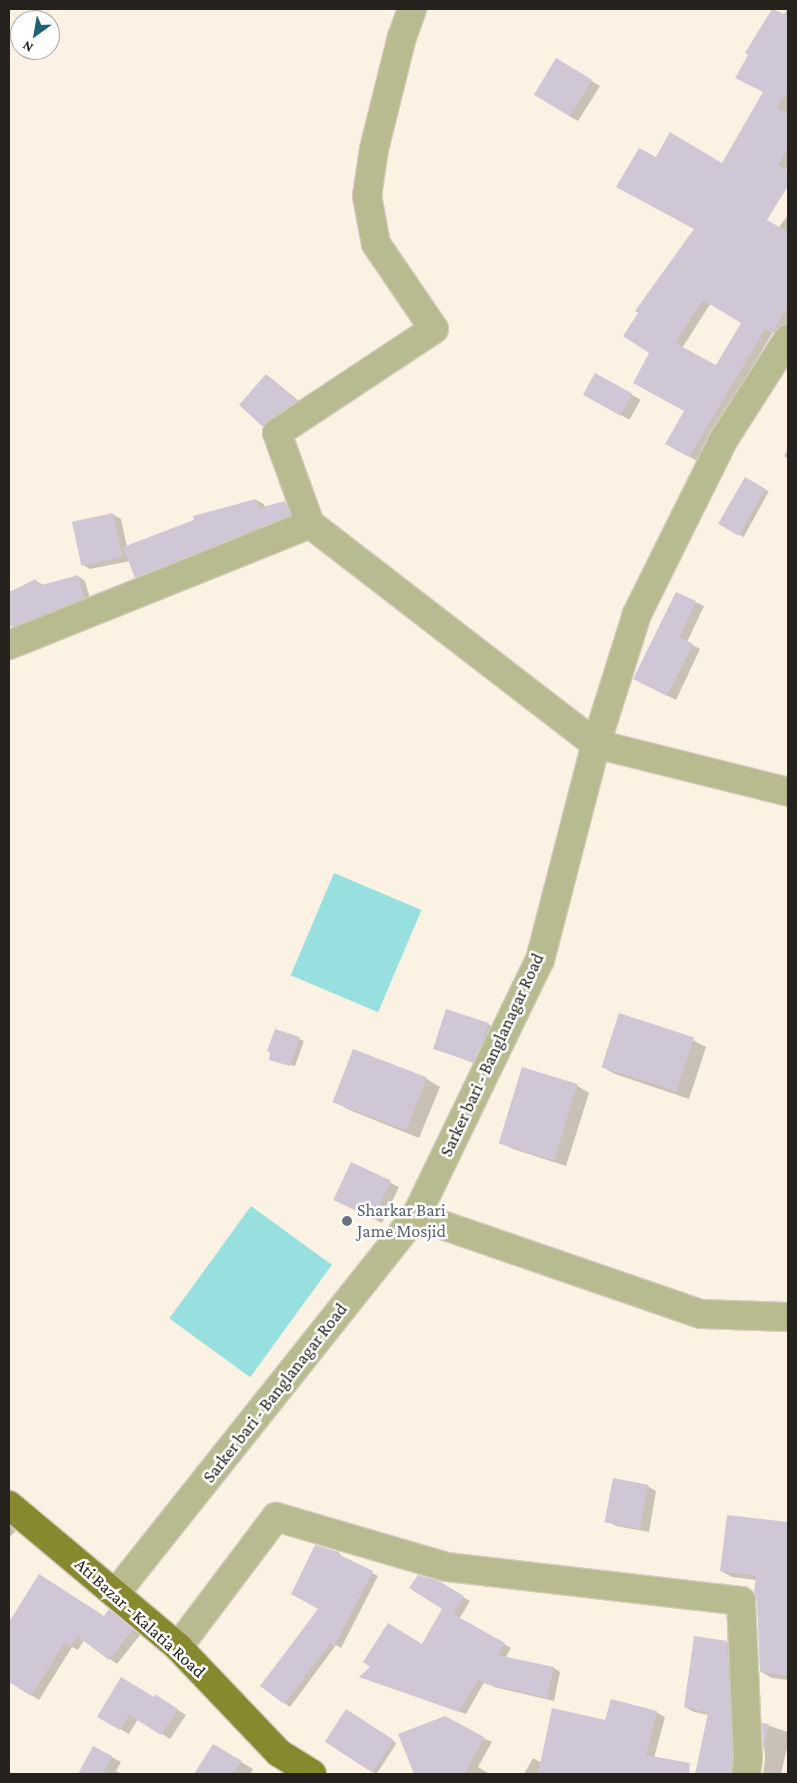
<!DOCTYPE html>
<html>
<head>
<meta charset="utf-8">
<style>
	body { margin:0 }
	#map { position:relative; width:797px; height:1783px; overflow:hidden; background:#fcf2e3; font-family:"Crimson Pro",serif }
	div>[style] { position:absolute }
	.water>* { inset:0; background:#97e0df; transform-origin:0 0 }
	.shadow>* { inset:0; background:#0003; transform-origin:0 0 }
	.building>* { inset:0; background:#d0c7d6; transform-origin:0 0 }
	.roads { filter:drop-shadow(1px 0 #d5ccbf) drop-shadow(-1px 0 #d5ccbf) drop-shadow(0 1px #d5ccbf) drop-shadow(0 -1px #d5ccbf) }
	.minor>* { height:28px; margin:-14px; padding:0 14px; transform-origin:14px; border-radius:14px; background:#b8bb8f }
	.major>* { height:28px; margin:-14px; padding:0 14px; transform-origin:14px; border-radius:14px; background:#88892f }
	.dots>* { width:14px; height:14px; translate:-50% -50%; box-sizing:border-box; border:2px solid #fff; border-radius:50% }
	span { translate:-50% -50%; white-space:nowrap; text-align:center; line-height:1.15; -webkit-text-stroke:5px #fff; paint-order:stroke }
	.street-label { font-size:18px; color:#25211c }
	.worship-label { font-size:18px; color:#5b616d }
	.left { translate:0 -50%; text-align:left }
	.frame { position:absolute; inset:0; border:10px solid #25211c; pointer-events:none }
	.north { position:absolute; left:10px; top:10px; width:50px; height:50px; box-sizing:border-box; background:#fff; border:1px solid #a8a6a4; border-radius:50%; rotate:212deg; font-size:14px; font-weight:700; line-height:20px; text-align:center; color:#25211c }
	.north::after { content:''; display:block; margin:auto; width:18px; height:22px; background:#1e6374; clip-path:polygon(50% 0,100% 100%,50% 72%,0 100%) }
</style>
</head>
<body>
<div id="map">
	<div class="water">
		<div style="left:334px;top:873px;width:95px;height:111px;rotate:23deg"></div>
		<div style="left:251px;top:1206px;width:100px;height:139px;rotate:36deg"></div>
	</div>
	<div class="shadow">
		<div style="clip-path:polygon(evenodd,773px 9px,783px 15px,788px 9px,788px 166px,730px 266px,743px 275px,788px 215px,788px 323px,780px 336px,773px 332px,697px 461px,667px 444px,686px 410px,651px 352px,696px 229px,656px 159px,722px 164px,764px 92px,747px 53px,773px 9px,711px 303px,742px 323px,716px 367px,682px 348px,711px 303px)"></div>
		<div style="clip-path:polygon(565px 65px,600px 86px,578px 121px,569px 116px)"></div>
		<div style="clip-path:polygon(267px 375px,305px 406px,272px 431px,264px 426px)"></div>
		<div style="left:596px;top:375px;width:51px;height:23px;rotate:29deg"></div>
		<div style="clip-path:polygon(788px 449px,788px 459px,784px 456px)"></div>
		<div style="left:746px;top:479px;width:26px;height:52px;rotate:29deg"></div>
		<div style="clip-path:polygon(256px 500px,264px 504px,265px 508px,285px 503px,293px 507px,297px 519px,143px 581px,136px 577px,130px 561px,90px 569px,81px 564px,112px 514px,121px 519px,127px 547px)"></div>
		<div style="clip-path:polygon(78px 576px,85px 581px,91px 602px,20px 631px,12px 626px,9px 619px,9px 593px,36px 581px,44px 585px)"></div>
		<div style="clip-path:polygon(676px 593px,704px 606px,687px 642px,700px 649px,676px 700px,642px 683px)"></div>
		<div style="clip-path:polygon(488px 1024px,497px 1029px,482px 1066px,435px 1049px)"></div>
		<div style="clip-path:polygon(276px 1030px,304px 1041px,295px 1066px,273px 1060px)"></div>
		<div style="clip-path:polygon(693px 1040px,706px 1047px,689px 1099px,615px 1074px,602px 1067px)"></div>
		<div style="clip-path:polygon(354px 1051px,427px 1079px,440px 1087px,419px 1138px,347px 1109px,334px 1101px)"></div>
		<div style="clip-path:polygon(576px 1085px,589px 1093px,566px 1166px,513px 1149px,500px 1142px)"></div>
		<div style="clip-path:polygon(351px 1164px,399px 1187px,382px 1223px,343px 1204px)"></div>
		<div style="clip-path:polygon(647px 1486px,656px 1491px,649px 1532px,616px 1526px,607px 1521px)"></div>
		<div style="clip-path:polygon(728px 1516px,788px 1524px,788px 1680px,772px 1678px,761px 1672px,756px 1580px,732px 1577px,721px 1571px)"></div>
		<div style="clip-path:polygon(9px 1524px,16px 1531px,9px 1538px)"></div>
		<div style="clip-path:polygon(315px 1546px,339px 1553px,344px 1558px,378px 1576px,341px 1648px,336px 1645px,290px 1707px,261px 1686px,320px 1608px)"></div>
		<div style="clip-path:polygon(39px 1576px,104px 1617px,109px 1611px,117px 1615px,140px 1635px,117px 1664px,84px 1640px,78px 1650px,72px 1647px,39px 1700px,9px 1681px,9px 1624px)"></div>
		<div style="clip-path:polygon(437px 1582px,470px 1601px,459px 1619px,511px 1648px,505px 1658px,554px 1668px,560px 1672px,554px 1701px,494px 1687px,485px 1681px,466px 1714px,361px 1677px,422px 1646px,444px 1608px)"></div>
		<div style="clip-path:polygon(727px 1642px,736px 1647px,739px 1774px,696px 1774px,709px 1715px,694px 1712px,685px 1707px)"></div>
		<div style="clip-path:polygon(154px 1698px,164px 1701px,186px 1715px,170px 1739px,138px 1719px,129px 1734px,99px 1717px)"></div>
		<div style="left:347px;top:1711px;width:59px;height:37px;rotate:33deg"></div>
		<div style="clip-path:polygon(656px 1712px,665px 1717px,654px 1758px,688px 1767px,686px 1774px,603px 1772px,602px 1774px,524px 1774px,533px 1758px,542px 1763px,606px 1721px)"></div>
		<div style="clip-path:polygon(763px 1724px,788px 1732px,788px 1744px,781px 1774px,763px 1774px,765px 1759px)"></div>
		<div style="clip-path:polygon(400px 1735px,483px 1738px,492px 1742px,478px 1767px,490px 1774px,416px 1774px)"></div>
		<div style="clip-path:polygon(214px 1745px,226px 1753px,253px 1769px,250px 1774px,195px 1774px)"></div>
		<div style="clip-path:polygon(93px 1747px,121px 1762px,116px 1771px,122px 1774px,79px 1774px)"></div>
	</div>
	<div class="building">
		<div style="clip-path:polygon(evenodd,772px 9px,788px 16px,788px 90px,777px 108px,788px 115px,788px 148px,778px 165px,788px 171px,788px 186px,767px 220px,788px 232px,788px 306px,772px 333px,765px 329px,689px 457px,665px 444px,684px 411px,633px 383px,649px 353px,623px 336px,638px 313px,635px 311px,694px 229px,616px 187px,639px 148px,656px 157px,670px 132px,722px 163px,763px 92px,735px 78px,748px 55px,745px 53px,772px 9px,703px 300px,741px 323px,716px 365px,675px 343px,703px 300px)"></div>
		<div style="left:556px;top:58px;width:42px;height:43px;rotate:31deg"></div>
		<div style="left:595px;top:373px;width:43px;height:25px;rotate:29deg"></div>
		<div style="clip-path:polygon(266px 374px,297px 401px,268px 420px,263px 427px,239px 405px)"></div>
		<div style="left:745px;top:477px;width:24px;height:54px;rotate:30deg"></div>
		<div style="clip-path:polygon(256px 499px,259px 508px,285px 501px,290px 515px,135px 578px,123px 547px,194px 520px,193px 516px)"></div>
		<div style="left:113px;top:513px;width:45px;height:42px;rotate:78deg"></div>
		<div style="clip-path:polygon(78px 575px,84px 598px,11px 627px,9px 622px,9px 592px,36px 579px,39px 586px)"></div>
		<div style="clip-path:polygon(676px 592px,696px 601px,680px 637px,693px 644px,667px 696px,633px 679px)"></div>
		<div style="left:446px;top:1009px;width:45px;height:42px;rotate:18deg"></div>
		<div style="left:619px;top:1013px;width:79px;height:57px;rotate:18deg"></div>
		<div style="clip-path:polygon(275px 1029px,300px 1037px,290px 1066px,269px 1060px,270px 1052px,267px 1051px)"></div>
		<div style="left:353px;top:1049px;width:79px;height:57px;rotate:21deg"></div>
		<div style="left:522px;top:1067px;width:58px;height:80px;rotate:17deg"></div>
		<div style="left:351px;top:1162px;width:44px;height:42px;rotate:25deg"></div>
		<div style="left:613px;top:1478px;width:36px;height:45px;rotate:11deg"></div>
		<div style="clip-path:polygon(727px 1515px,788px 1522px,788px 1676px,760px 1672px,757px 1600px,754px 1592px,756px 1576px,720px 1571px)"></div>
		<div style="clip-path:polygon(315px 1545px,339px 1552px,338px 1554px,373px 1571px,334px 1646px,330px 1643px,284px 1704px,260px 1686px,318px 1609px,291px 1594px)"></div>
		<div style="clip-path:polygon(39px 1574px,104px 1616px,109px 1609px,133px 1629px,109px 1660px,77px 1636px,70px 1647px,64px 1643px,31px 1696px,9px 1682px,9px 1622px)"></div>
		<div style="clip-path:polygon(418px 1575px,437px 1580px,464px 1596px,453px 1614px,505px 1643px,498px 1655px,554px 1667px,547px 1698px,486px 1684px,478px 1679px,459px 1712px,359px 1677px,370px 1667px,363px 1662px,388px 1623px,422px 1644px,442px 1609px,409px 1588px)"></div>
		<div style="clip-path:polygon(694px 1636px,727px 1641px,732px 1758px,731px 1774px,695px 1774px,708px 1713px,684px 1707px)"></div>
		<div style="clip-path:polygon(121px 1677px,154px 1697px,155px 1694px,178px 1709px,161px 1735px,129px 1715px,120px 1730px,97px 1717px)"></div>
		<div style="clip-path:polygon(611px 1699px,657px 1711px,646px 1755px,690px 1763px,689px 1774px,538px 1774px,552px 1708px,605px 1720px)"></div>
		<div style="left:346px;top:1709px;width:57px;height:39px;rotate:33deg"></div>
		<div style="clip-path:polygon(445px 1716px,484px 1737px,465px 1774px,414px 1774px,398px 1734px)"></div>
		<div style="clip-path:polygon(762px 1723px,769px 1724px,763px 1751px)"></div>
		<div style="clip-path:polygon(213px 1744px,242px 1761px,232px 1774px,194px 1774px)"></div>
		<div style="clip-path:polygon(93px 1746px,112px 1756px,103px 1774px,78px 1774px)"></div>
	</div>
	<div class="roads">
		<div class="minor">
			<div style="left:310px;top:524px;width:97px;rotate:-109.9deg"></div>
			<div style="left:277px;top:433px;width:188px;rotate:-33.5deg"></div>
			<div style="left:434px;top:329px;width:103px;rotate:-124.3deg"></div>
			<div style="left:376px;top:244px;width:49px;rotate:-100.6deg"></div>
			<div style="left:367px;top:196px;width:48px;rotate:-81.5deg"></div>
			<div style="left:374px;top:149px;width:115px;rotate:-76deg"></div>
			<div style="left:402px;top:37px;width:30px;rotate:-70deg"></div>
			<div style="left:9px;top:645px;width:324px;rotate:-21.9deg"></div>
			<div style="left:310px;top:524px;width:361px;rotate:37.6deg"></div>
			<div style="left:596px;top:744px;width:198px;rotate:14deg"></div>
			<div style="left:416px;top:1216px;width:301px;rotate:19deg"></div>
			<div style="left:701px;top:1314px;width:87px;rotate:2deg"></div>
			<div style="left:115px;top:1594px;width:483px;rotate:-51.5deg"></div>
			<div style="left:416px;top:1216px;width:284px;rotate:-64.2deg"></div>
			<div style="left:540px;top:960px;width:223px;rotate:-75.5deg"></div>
			<div style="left:596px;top:744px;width:136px;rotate:-72.5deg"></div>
			<div style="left:637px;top:614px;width:195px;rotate:-63.6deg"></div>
			<div style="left:724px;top:439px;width:119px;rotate:-57.4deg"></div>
			<div style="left:178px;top:1647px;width:163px;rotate:-53deg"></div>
			<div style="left:276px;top:1517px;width:178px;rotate:16.3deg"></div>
			<div style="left:447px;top:1567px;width:296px;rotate:6.6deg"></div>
			<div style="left:741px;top:1601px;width:158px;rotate:87.5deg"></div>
			<div style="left:748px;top:1759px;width:15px;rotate:98deg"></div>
		</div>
		<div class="major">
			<div style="left:9px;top:1505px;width:221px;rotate:40deg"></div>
			<div style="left:178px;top:1647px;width:146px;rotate:46.4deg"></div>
			<div style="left:279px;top:1753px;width:39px;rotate:32deg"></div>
		</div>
	</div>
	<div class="dots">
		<div style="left:347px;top:1221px;background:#6b7280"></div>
	</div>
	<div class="street-label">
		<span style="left:492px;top:1055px;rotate:-65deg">Sarker bari - Banglanagar Road</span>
		<span style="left:275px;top:1393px;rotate:-52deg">Sarker bari - Banglanagar Road</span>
		<span style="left:140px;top:1618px;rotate:42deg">Ati Bazar - Kalatia Road</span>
	</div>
	<div class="worship-label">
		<span class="left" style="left:357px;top:1221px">Sharkar Bari<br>Jame Mosjid</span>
	</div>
	<div class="frame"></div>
	<div class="north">N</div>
</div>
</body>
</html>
